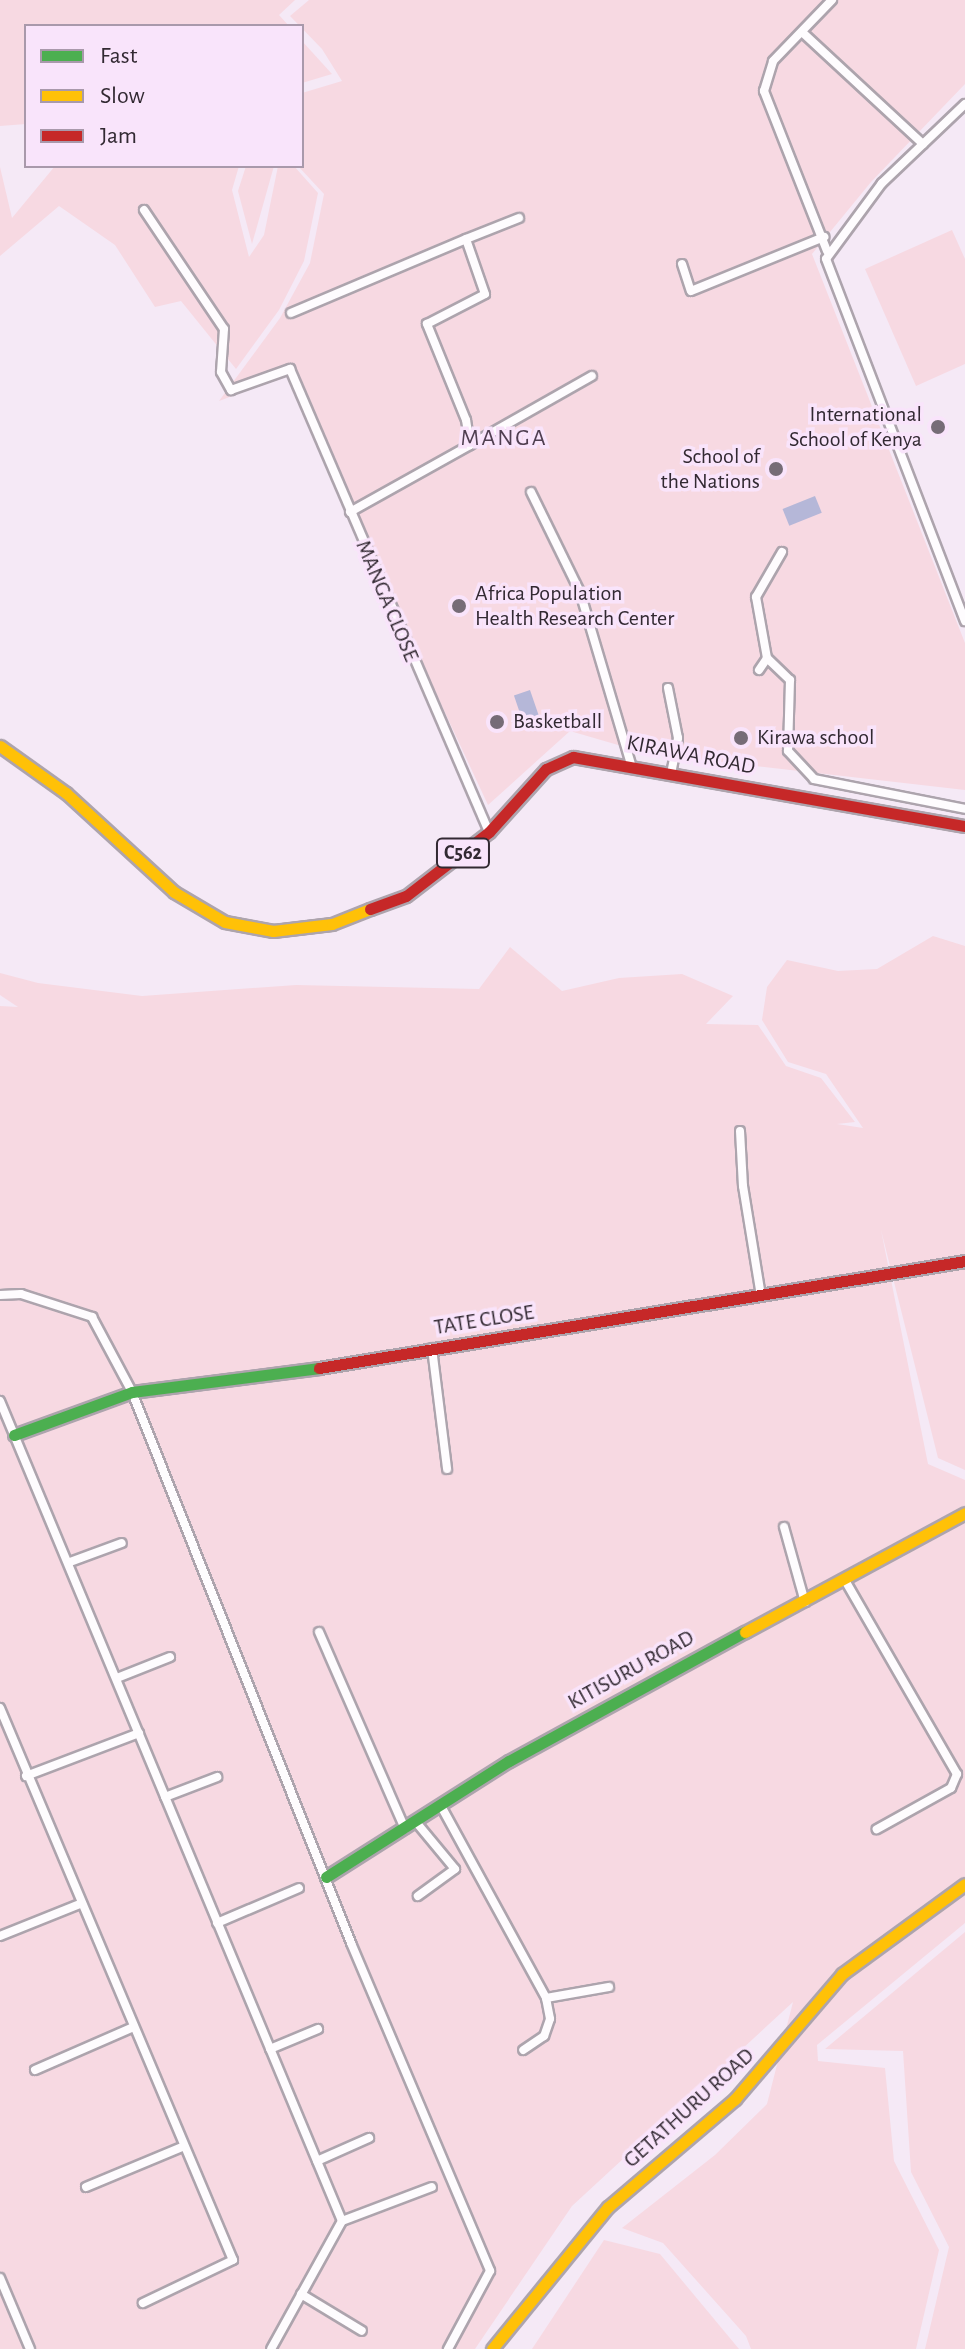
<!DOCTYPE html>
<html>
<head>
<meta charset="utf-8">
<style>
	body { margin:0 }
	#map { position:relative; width:965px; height:2349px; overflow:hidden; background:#f5e9f6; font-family:"Alegreya Sans",sans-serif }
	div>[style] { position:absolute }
	.green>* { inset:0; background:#f7d9e2 }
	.water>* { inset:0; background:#b5b7d8; transform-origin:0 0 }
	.roads { filter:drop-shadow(2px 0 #ada4ad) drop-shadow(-2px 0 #ada4ad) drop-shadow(0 2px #ada4ad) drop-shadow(0 -2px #ada4ad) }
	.street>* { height:8px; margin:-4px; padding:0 4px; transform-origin:4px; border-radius:4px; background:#fefcfe }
	.fast>* { height:11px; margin:-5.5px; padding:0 5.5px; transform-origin:5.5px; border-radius:5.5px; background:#4caf50 }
	.slow>* { height:11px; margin:-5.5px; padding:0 5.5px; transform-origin:5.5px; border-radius:5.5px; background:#ffc107 }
	.jam>* { height:11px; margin:-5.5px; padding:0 5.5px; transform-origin:5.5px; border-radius:5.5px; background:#c62828 }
	.dots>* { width:22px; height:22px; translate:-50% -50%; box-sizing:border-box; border:4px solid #f9e4fb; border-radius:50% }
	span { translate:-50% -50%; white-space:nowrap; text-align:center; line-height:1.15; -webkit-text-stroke:7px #f9e4fb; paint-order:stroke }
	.shield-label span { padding:2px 6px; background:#f9e4fb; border:2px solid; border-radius:6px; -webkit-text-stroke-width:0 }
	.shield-label { font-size:20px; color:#322932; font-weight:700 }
	.poi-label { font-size:22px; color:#322932 }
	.right { translate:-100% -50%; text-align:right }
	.left { translate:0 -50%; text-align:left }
	.street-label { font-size:22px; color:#322932 }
	.neighbourhood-label { font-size:24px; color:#503f51; letter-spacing:2px }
	.legend { position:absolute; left:24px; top:24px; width:280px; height:144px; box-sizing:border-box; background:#f9e4fb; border:2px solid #a999ab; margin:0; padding:10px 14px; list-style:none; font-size:24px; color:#322932 }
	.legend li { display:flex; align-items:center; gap:16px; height:40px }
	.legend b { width:40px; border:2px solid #a999ab }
</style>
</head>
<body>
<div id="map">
	<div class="green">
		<div style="clip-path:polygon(0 0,295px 0,279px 15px,289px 26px,26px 26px,26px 124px,0 126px)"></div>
		<div style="clip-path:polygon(309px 0,965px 0,965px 84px,871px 182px,812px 254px,965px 643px,965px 790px,649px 754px,570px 731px,488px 805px,288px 375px,219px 401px,280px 318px,310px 263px,324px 194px,298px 166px,302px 93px,342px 81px,322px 49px,290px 16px)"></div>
		<div style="clip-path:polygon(302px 41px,332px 74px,302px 83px)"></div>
		<div style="clip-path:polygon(55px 166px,239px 166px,232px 190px,249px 257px,264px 235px,278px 166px,294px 166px,318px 193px,304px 261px,279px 310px,236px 369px,181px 301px,155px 307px,115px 245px,59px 206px,0 256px,0 167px,12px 218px)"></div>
		<div style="clip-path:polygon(246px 166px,274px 166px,252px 244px,238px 191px)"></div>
		<div style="clip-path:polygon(952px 230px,965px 259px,965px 364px,916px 386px,865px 269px)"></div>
		<div style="clip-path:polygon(933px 936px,965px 946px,965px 1470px,938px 1458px,881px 1230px,928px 1464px,965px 1480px,965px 1923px,817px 2045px,818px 2061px,885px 2068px,894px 2161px,939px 2250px,916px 2349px,751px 2349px,746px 2336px,663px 2243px,622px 2228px,715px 2155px,767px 2104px,793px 2002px,572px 2206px,475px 2349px,0 2349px,0 1006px,18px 1007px,0 995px,0 973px,38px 983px,142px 996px,296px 985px,479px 989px,510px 947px,562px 991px,619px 978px,682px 974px,733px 996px,706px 1024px,758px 1025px,786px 1066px,821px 1078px,855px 1122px,837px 1124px,863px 1128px,826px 1074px,788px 1062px,762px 1020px,767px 987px,787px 960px,838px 971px,877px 969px)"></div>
		<div style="clip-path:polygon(965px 1932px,965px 2349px,925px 2349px,949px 2247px,911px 2172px,903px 2051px,825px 2049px)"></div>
		<div style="clip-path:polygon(604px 2240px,660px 2254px,739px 2349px,532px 2349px)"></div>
	</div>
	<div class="water">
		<div style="left:815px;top:496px;width:18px;height:35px;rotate:68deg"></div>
		<div style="left:530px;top:690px;width:34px;height:17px;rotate:71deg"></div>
	</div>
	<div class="roads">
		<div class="street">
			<div style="left:802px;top:32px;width:165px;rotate:42.8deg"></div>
			<div style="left:965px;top:104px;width:115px;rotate:136.4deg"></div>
			<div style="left:882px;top:183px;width:94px;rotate:126.4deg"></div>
			<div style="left:826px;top:259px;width:388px;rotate:69deg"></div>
			<div style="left:144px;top:210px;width:143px;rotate:56.1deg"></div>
			<div style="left:224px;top:329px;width:43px;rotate:94deg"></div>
			<div style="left:221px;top:372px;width:21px;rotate:61deg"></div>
			<div style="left:231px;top:390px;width:63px;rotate:-19.6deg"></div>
			<div style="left:290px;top:369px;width:504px;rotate:66.74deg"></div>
			<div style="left:827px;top:251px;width:172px;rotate:-111.5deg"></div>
			<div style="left:764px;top:91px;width:31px;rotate:-73deg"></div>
			<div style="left:773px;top:61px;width:85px;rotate:-46deg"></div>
			<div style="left:682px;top:264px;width:28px;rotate:72deg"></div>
			<div style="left:691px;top:291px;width:144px;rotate:-22.1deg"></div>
			<div style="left:291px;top:313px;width:190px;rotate:-22.9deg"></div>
			<div style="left:470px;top:445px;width:140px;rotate:-29.5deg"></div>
			<div style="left:531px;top:492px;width:111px;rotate:63.9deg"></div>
			<div style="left:580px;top:592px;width:179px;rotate:73.5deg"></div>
			<div style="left:350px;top:512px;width:137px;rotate:-29.2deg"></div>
			<div style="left:470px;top:445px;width:25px;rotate:-99deg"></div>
			<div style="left:466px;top:420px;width:104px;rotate:-112.1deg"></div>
			<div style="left:427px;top:324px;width:65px;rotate:-27.3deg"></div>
			<div style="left:485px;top:294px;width:58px;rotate:-109.1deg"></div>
			<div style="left:466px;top:239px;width:57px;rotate:-21.6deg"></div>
			<div style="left:767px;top:658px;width:32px;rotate:44deg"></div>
			<div style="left:790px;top:680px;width:71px;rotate:91.6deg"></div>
			<div style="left:788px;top:751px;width:38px;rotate:47deg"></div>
			<div style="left:814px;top:779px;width:154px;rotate:11.2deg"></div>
			<div style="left:759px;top:670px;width:14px;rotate:-56deg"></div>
			<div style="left:767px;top:658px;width:62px;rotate:-100.2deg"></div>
			<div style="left:756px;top:597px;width:52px;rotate:-60deg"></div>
			<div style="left:668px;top:688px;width:51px;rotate:78.7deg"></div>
			<div style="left:678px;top:738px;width:36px;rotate:101deg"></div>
			<div style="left:740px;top:1131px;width:55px;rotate:86.9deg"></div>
			<div style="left:743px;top:1186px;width:111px;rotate:80.7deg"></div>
			<div style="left:0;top:1295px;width:21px;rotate:-3deg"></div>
			<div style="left:21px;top:1294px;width:75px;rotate:17.9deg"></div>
			<div style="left:92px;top:1317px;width:85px;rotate:61.9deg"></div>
			<div style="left:132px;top:1392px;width:593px;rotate:68.32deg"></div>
			<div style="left:351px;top:1943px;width:356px;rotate:67deg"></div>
			<div style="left:490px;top:2271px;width:89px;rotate:118.3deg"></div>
			<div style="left:432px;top:1348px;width:122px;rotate:82.9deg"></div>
			<div style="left:0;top:1401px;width:888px;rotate:67.36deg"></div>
			<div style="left:342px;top:2221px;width:146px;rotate:119deg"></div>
			<div style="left:784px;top:1527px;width:78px;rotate:74.4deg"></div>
			<div style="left:70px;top:1562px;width:55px;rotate:-20.1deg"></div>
			<div style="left:846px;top:1582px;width:222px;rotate:60deg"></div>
			<div style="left:957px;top:1774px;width:15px;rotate:113deg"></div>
			<div style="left:951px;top:1788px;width:85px;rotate:151deg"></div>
			<div style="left:319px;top:1632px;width:215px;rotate:66.4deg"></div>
			<div style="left:117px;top:1678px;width:57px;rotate:-21.6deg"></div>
			<div style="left:0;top:1708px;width:599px;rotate:67.12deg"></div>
			<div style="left:233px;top:2260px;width:100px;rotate:154.5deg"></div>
			<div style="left:26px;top:1776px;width:121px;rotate:-20.8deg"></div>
			<div style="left:165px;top:1797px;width:56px;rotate:-21deg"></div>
			<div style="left:441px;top:1806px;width:219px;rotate:61.3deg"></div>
			<div style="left:546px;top:1998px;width:21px;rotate:79deg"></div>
			<div style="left:550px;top:2019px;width:18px;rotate:109deg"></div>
			<div style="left:544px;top:2036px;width:25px;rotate:146deg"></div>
			<div style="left:416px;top:1822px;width:61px;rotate:50.3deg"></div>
			<div style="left:455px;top:1869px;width:46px;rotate:143.9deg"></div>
			<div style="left:217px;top:1923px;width:89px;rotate:-23.1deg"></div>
			<div style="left:0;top:1936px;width:86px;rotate:-21.8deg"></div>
			<div style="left:546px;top:1998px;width:64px;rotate:-9.9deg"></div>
			<div style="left:270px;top:2049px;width:52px;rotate:-22.6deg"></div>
			<div style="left:35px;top:2070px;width:105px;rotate:-23.6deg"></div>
			<div style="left:317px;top:2161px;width:57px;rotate:-23.9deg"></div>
			<div style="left:86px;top:2187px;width:104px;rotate:-22.6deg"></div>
			<div style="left:342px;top:2221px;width:96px;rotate:-20.7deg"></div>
			<div style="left:0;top:2278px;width:77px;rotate:67.1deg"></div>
			<div style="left:301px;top:2294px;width:71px;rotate:31.2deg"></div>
		</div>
		<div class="fast">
			<div style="left:14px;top:1435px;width:126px;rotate:-20deg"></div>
			<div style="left:132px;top:1392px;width:189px;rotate:-7.3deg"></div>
			<div style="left:326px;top:1877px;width:217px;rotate:-32.4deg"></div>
			<div style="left:509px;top:1761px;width:269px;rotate:-28.7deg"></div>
		</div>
		<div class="slow">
			<div style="left:0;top:746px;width:81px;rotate:35.5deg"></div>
			<div style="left:66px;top:793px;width:147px;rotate:42.5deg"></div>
			<div style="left:174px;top:892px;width:59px;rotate:30.5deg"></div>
			<div style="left:225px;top:922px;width:49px;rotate:10.6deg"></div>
			<div style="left:273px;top:931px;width:59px;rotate:-6.8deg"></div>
			<div style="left:332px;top:924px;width:41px;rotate:-21.5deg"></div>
			<div style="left:745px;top:1632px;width:250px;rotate:-28.4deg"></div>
			<div style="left:492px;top:2349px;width:183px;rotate:-50.8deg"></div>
			<div style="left:608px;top:2207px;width:167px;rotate:-40.4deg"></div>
			<div style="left:735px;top:2099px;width:165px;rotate:-49.4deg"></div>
			<div style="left:842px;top:1974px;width:152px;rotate:-36.2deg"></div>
		</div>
		<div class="jam">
			<div style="left:370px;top:909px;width:38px;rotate:-20deg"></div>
			<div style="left:406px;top:896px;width:105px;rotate:-37.6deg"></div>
			<div style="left:489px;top:832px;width:85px;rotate:-47.9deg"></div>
			<div style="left:546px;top:769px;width:30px;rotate:-24deg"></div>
			<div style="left:573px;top:757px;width:398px;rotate:10deg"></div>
			<div style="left:319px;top:1368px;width:655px;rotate:-9.4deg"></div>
		</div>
	</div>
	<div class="dots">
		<div style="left:938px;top:427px;background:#766c77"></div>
		<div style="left:776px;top:469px;background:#766c77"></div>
		<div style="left:459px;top:606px;background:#766c77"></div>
		<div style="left:497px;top:722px;background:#766c77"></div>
		<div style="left:741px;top:738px;background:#766c77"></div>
	</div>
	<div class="shield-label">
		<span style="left:463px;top:853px">C562</span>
	</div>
	<div class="poi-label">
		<span class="right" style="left:922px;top:427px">International<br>School of Kenya</span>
		<span class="right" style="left:760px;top:469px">School of<br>the Nations</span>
		<span class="left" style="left:475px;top:606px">Africa Population<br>Health Research Center</span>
		<span class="left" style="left:513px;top:722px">Basketball</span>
		<span class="left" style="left:757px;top:738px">Kirawa school</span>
	</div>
	<div class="street-label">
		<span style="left:387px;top:601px;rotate:67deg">MANGA CLOSE</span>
		<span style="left:691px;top:755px;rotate:11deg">KIRAWA ROAD</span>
		<span style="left:484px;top:1320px;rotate:-9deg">TATE CLOSE</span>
		<span style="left:631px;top:1670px;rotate:-29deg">KITISURU ROAD</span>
		<span style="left:689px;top:2108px;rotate:-42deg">GETATHURU ROAD</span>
	</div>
	<div class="neighbourhood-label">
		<span style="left:504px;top:439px">MANGA</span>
	</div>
	<ul class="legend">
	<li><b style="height:10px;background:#4caf50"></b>Fast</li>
	<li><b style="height:10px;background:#ffc107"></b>Slow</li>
	<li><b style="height:10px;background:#c62828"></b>Jam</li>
	</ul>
</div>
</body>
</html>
